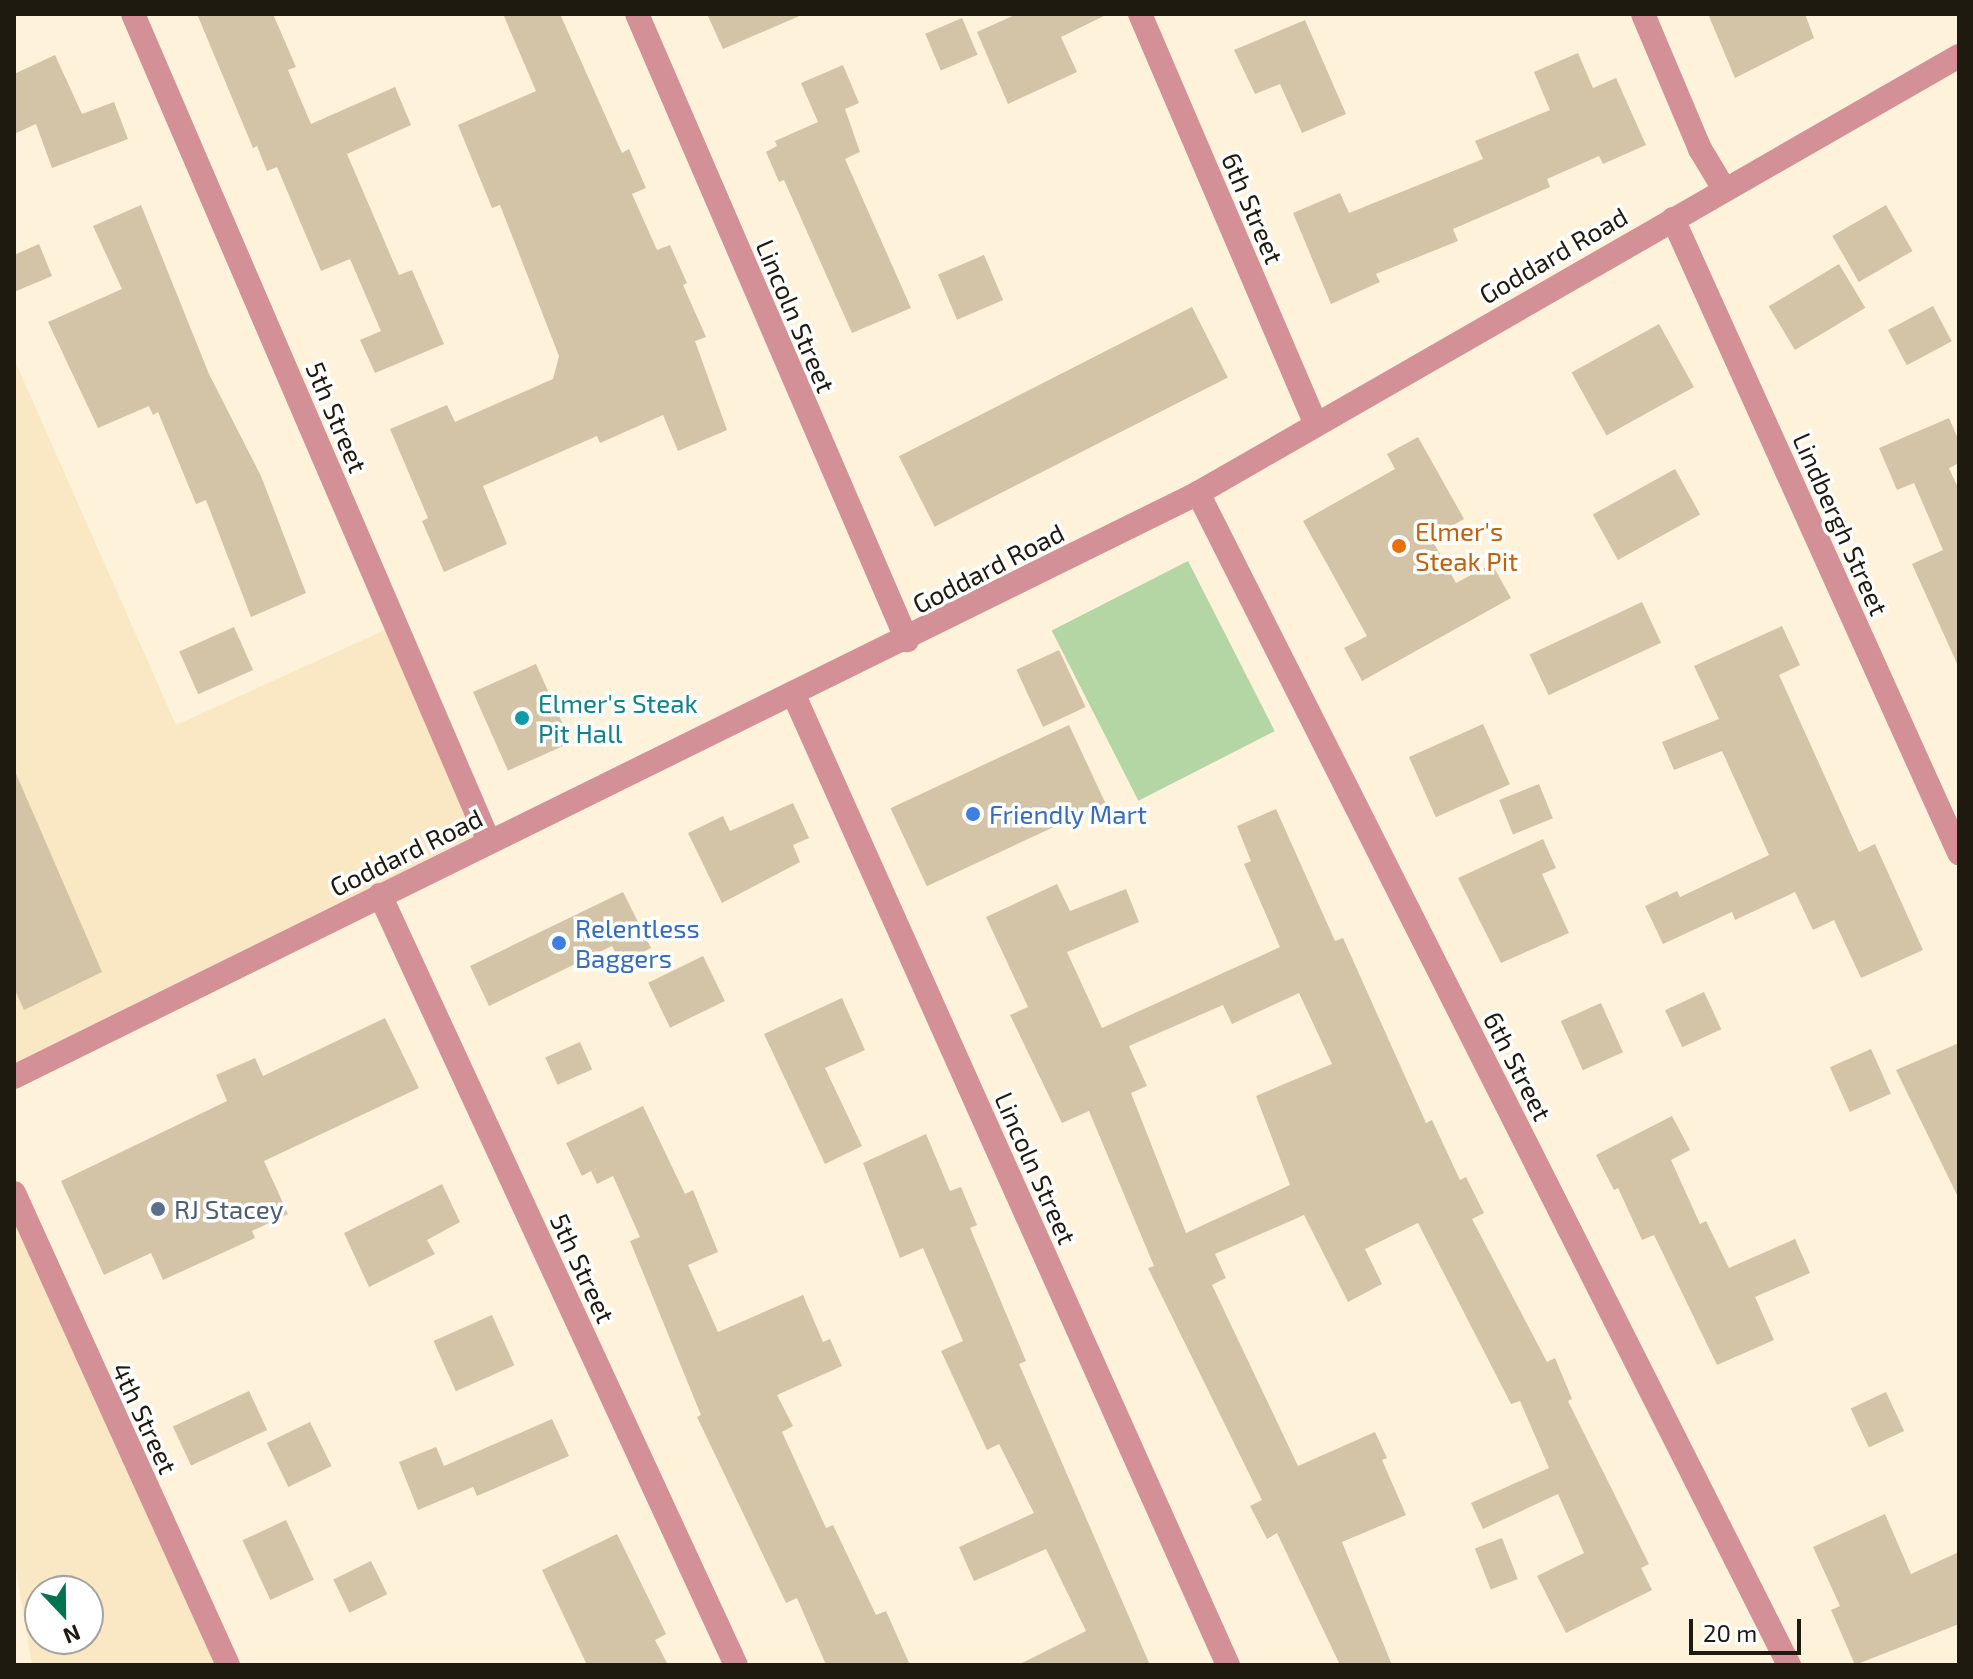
<!DOCTYPE html>
<html>
<head>
<meta charset="utf-8">
<style>
	body { margin:0 }
	#map { position:relative; width:1973px; height:1679px; overflow:hidden; background:#fef2db; font-family:"Exo 2",sans-serif }
	div>[style] { position:absolute }
	.built>* { inset:0; background:#fae7c3 }
	.green>* { inset:0; background:#b4d5a4; transform-origin:0 0 }
	.building>* { inset:0; background:#d3c4a8; transform-origin:0 0 }
	.minor>* { height:24px; margin:-12px; padding:0 12px; transform-origin:12px; border-radius:12px; background:#d39097 }
	.dots>* { width:22px; height:22px; translate:-50% -50%; box-sizing:border-box; border:4px solid #fff; border-radius:50% }
	span { translate:-50% -50%; white-space:nowrap; text-align:center; line-height:1.15; -webkit-text-stroke:7px #fff; paint-order:stroke }
	.street-label { font-size:26px; color:#1f1a10 }
	.food-label { font-size:26px; color:#c56008 }
	.left { translate:0 -50%; text-align:left }
	.culture-label { font-size:26px; color:#0d838f }
	.shop-label { font-size:26px; color:#366cbe }
	.service-label { font-size:26px; color:#4e5e75 }
	.frame { position:absolute; inset:0; border:16px solid #1f1a10; pointer-events:none }
	.north { position:absolute; left:24px; top:1575px; width:80px; height:80px; box-sizing:border-box; background:#fff; border:2px solid #a5a39f; border-radius:50%; rotate:158deg; font-size:22px; font-weight:700; line-height:32px; text-align:center; color:#1f1a10 }
	.north::after { content:''; display:block; margin:auto; width:28px; height:36px; background:#00744f; clip-path:polygon(50% 0,100% 100%,50% 72%,0 100%) }
	.scale { position:absolute; left:1689px; top:1619px; width:112px; height:36px; box-sizing:border-box; border:4px solid #1f1a10; border-top:0; padding-left:10px; font-size:24px; line-height:28px; white-space:nowrap; color:#1f1a10; -webkit-text-stroke:6px #fff; paint-order:stroke }
</style>
</head>
<body>
<div id="map">
	<div class="built">
		<div style="clip-path:polygon(14px 359px,176px 725px,396px 625px,489px 842px,14px 1077px)"></div>
		<div style="clip-path:polygon(evenodd,14px 1193px,228px 1665px,32px 1665px,14px 1558px,14px 1193px,40px 1591px,88px 1591px,88px 1639px,40px 1639px,40px 1591px)"></div>
	</div>
	<div class="green">
		<div style="left:1188px;top:561px;width:191px;height:153px;rotate:63deg"></div>
	</div>
	<div class="building">
		<div style="clip-path:polygon(197px 14px,273px 14px,296px 67px,288px 70px,311px 124px,395px 87px,411px 125px,347px 154px,399px 275px,412px 270px,444px 344px,375px 373px,360px 340px,381px 331px,350px 259px,321px 271px,277px 167px,267px 171px,257px 146px,253px 148px)"></div>
		<div style="clip-path:polygon(503px 14px,560px 14px,622px 153px,629px 149px,646px 188px,632px 194px,657px 250px,670px 245px,687px 283px,683px 285px,706px 337px,695px 341px,727px 430px,678px 451px,663px 415px,600px 443px,597px 436px,483px 486px,507px 544px,444px 572px,422px 521px,428px 518px,390px 429px,447px 405px,455px 422px,553px 379px,559px 356px,500px 205px,492px 208px,458px 125px,536px 91px)"></div>
		<div style="clip-path:polygon(707px 14px,804px 14px,723px 49px)"></div>
		<div style="clip-path:polygon(1017px 14px,1108px 14px,1061px 37px,1077px 72px,1008px 104px,977px 32px)"></div>
		<div style="clip-path:polygon(1708px 14px,1805px 14px,1814px 38px,1735px 78px)"></div>
		<div style="left:962px;top:18px;width:40px;height:40px;rotate:67deg"></div>
		<div style="clip-path:polygon(1305px 20px,1346px 114px,1302px 133px,1280px 84px,1255px 94px,1234px 50px)"></div>
		<div style="clip-path:polygon(1578px 53px,1593px 88px,1616px 78px,1646px 145px,1603px 164px,1599px 156px,1547px 179px,1550px 187px,1453px 229px,1458px 241px,1376px 274px,1380px 282px,1331px 304px,1293px 213px,1340px 193px,1349px 213px,1483px 159px,1475px 141px,1550px 110px,1534px 72px)"></div>
		<div style="clip-path:polygon(55px 55px,82px 114px,114px 102px,128px 139px,52px 168px,36px 124px,14px 134px,14px 74px)"></div>
		<div style="clip-path:polygon(843px 65px,859px 103px,845px 109px,860px 152px,845px 159px,911px 308px,852px 333px,784px 180px,779px 182px,766px 152px,777px 146px,775px 141px,818px 122px,801px 83px)"></div>
		<div style="clip-path:polygon(141px 205px,209px 374px,261px 476px,306px 593px,251px 617px,206px 500px,196px 504px,158px 412px,153px 415px,149px 406px,98px 428px,48px 322px,122px 289px,93px 226px)"></div>
		<div style="left:1886px;top:205px;width:53px;height:62px;rotate:60deg"></div>
		<div style="clip-path:polygon(39px 244px,52px 276px,14px 292px,14px 255px)"></div>
		<div style="left:984px;top:255px;width:49px;height:50px;rotate:67deg"></div>
		<div style="left:1839px;top:264px;width:51px;height:82px;rotate:59deg"></div>
		<div style="left:1933px;top:306px;width:40px;height:51px;rotate:62deg"></div>
		<div style="left:1192px;top:307px;width:79px;height:329px;rotate:63deg"></div>
		<div style="left:1659px;top:324px;width:72px;height:100px;rotate:61deg"></div>
		<div style="clip-path:polygon(1949px 418px,1959px 441px,1959px 463px,1949px 468px,1959px 490px,1959px 668px,1912px 564px,1943px 550px,1914px 483px,1897px 490px,1879px 448px)"></div>
		<div style="clip-path:polygon(1418px 437px,1464px 519px,1431px 538px,1456px 583px,1492px 564px,1511px 598px,1362px 681px,1344px 648px,1367px 636px,1303px 521px,1395px 469px,1387px 454px)"></div>
		<div style="left:1675px;top:469px;width:52px;height:94px;rotate:61deg"></div>
		<div style="left:1642px;top:602px;width:45px;height:124px;rotate:65deg"></div>
		<div style="clip-path:polygon(1782px 626px,1800px 665px,1779px 675px,1859px 852px,1875px 844px,1923px 950px,1861px 978px,1834px 920px,1813px 930px,1795px 892px,1735px 920px,1732px 912px,1663px 944px,1645px 906px,1677px 891px,1680px 897px,1769px 855px,1722px 751px,1674px 770px,1662px 742px,1719px 719px,1694px 666px)"></div>
		<div style="left:234px;top:627px;width:47px;height:60px;rotate:66deg"></div>
		<div style="left:1059px;top:650px;width:63px;height:47px;rotate:65deg"></div>
		<div style="left:536px;top:664px;width:86px;height:69px;rotate:66deg"></div>
		<div style="left:1483px;top:724px;width:66px;height:81px;rotate:66deg"></div>
		<div style="left:1069px;top:725px;width:86px;height:197px;rotate:65deg"></div>
		<div style="clip-path:polygon(14px 769px,102px 972px,24px 1010px,14px 988px)"></div>
		<div style="left:1539px;top:784px;width:37px;height:43px;rotate:68deg"></div>
		<div style="clip-path:polygon(793px 803px,809px 838px,793px 845px,800px 862px,722px 903px,688px 833px,723px 816px,730px 831px)"></div>
		<div style="clip-path:polygon(evenodd,1276px 809px,1335px 941px,1343px 938px,1426px 1123px,1432px 1120px,1460px 1180px,1466px 1177px,1484px 1213px,1472px 1219px,1547px 1362px,1555px 1358px,1572px 1399px,1568px 1401px,1649px 1564px,1641px 1568px,1652px 1590px,1566px 1633px,1537px 1576px,1584px 1553px,1558px 1494px,1483px 1529px,1471px 1503px,1549px 1468px,1520px 1401px,1511px 1404px,1418px 1223px,1365px 1249px,1382px 1284px,1348px 1302px,1304px 1215px,1215px 1254px,1226px 1278px,1212px 1285px,1298px 1466px,1375px 1432px,1387px 1458px,1382px 1460px,1406px 1515px,1342px 1542px,1392px 1665px,1340px 1665px,1277px 1533px,1267px 1539px,1250px 1506px,1262px 1500px,1148px 1268px,1154px 1266px,1089px 1111px,1062px 1123px,1010px 1015px,1028px 1007px,986px 917px,1057px 884px,1070px 911px,1126px 889px,1139px 922px,1067px 952px,1102px 1028px,1280px 947px,1244px 864px,1251px 861px,1237px 826px,1276px 809px,1299px 993px,1332px 1064px,1256px 1096px,1290px 1185px,1186px 1233px,1131px 1093px,1147px 1086px,1129px 1046px,1223px 1005px,1232px 1024px,1299px 993px)"></div>
		<div style="clip-path:polygon(1543px 839px,1556px 868px,1542px 874px,1569px 933px,1501px 963px,1458px 878px)"></div>
		<div style="clip-path:polygon(623px 892px,651px 948px,621px 963px,612px 946px,489px 1006px,470px 966px)"></div>
		<div style="left:703px;top:956px;width:50px;height:61px;rotate:64deg"></div>
		<div style="left:1704px;top:992px;width:41px;height:43px;rotate:65deg"></div>
		<div style="clip-path:polygon(842px 998px,865px 1050px,825px 1068px,862px 1146px,825px 1164px,764px 1034px)"></div>
		<div style="left:1601px;top:1003px;width:54px;height:44px;rotate:66deg"></div>
		<div style="clip-path:polygon(385px 1018px,419px 1088px,264px 1161px,288px 1214px,252px 1231px,255px 1238px,163px 1280px,151px 1253px,104px 1275px,61px 1181px,227px 1101px,216px 1075px,255px 1058px,263px 1076px)"></div>
		<div style="left:580px;top:1042px;width:30px;height:38px;rotate:66deg"></div>
		<div style="clip-path:polygon(1959px 1043px,1959px 1199px,1896px 1070px)"></div>
		<div style="left:1871px;top:1049px;width:49px;height:45px;rotate:66deg"></div>
		<div style="clip-path:polygon(643px 1106px,685px 1194px,693px 1190px,718px 1252px,688px 1265px,718px 1332px,803px 1295px,823px 1342px,830px 1339px,842px 1366px,777px 1395px,793px 1426px,782px 1432px,826px 1528px,833px 1525px,876px 1615px,886px 1611px,910px 1665px,826px 1665px,797px 1598px,786px 1603px,697px 1417px,701px 1415px,630px 1241px,640px 1237px,613px 1176px,597px 1184px,591px 1171px,582px 1176px,566px 1143px)"></div>
		<div style="clip-path:polygon(1672px 1116px,1690px 1150px,1671px 1160px,1700px 1224px,1706px 1221px,1729px 1268px,1795px 1239px,1810px 1273px,1755px 1297px,1774px 1340px,1717px 1365px,1654px 1235px,1642px 1240px,1618px 1188px,1614px 1190px,1596px 1155px)"></div>
		<div style="clip-path:polygon(926px 1134px,950px 1191px,961px 1187px,977px 1225px,970px 1228px,1026px 1361px,1019px 1364px,1150px 1665px,1018px 1665px,1086px 1631px,1046px 1549px,974px 1581px,959px 1547px,1034px 1513px,999px 1444px,987px 1450px,941px 1351px,963px 1341px,923px 1248px,900px 1258px,863px 1163px)"></div>
		<div style="clip-path:polygon(442px 1184px,460px 1222px,427px 1240px,435px 1254px,369px 1287px,344px 1233px)"></div>
		<div style="left:492px;top:1315px;width:55px;height:64px;rotate:66deg"></div>
		<div style="left:249px;top:1391px;width:43px;height:84px;rotate:65deg"></div>
		<div style="left:1886px;top:1392px;width:43px;height:39px;rotate:65deg"></div>
		<div style="clip-path:polygon(552px 1419px,569px 1456px,477px 1496px,473px 1487px,418px 1510px,399px 1462px,436px 1447px,444px 1466px)"></div>
		<div style="left:310px;top:1422px;width:49px;height:48px;rotate:64deg"></div>
		<div style="clip-path:polygon(1885px 1514px,1911px 1574px,1959px 1552px,1959px 1624px,1855px 1665px,1831px 1610px,1840px 1606px,1813px 1547px)"></div>
		<div style="left:286px;top:1520px;width:66px;height:48px;rotate:65deg"></div>
		<div style="clip-path:polygon(617px 1534px,666px 1634px,655px 1640px,668px 1665px,587px 1665px,542px 1570px)"></div>
		<div style="left:1502px;top:1538px;width:44px;height:29px;rotate:69deg"></div>
		<div style="left:371px;top:1561px;width:37px;height:42px;rotate:64deg"></div>
	</div>
	<div class="minor">
		<div style="left:133px;top:14px;width:901px;rotate:66.73deg"></div>
		<div style="left:637px;top:14px;width:682px;rotate:66.67deg"></div>
		<div style="left:1140px;top:14px;width:446px;rotate:66.8deg"></div>
		<div style="left:1643px;top:14px;width:147px;rotate:67.1deg"></div>
		<div style="left:1700px;top:149px;width:47px;rotate:59deg"></div>
		<div style="left:1673px;top:219px;width:696px;rotate:65.72deg"></div>
		<div style="left:1198px;top:493px;width:1313px;rotate:63.24deg"></div>
		<div style="left:793px;top:693px;width:1065px;rotate:65.89deg"></div>
		<div style="left:380px;top:895px;width:848px;rotate:65.19deg"></div>
		<div style="left:14px;top:1077px;width:1320px;rotate:-26.25deg"></div>
		<div style="left:1198px;top:493px;width:878px;rotate:-29.87deg"></div>
		<div style="left:14px;top:1193px;width:518px;rotate:65.61deg"></div>
	</div>
	<div class="dots">
		<div style="left:1399px;top:546px;background:#e8710a"></div>
		<div style="left:522px;top:718px;background:#0f9aa8"></div>
		<div style="left:973px;top:814px;background:#3f7fe0"></div>
		<div style="left:559px;top:943px;background:#3f7fe0"></div>
		<div style="left:158px;top:1209px;background:#5c6f8a"></div>
	</div>
	<div class="street-label">
		<span style="left:1253px;top:208px;rotate:67deg">6th Street</span>
		<span style="left:1553px;top:255px;rotate:-30deg">Goddard Road</span>
		<span style="left:796px;top:316px;rotate:67deg">Lincoln Street</span>
		<span style="left:337px;top:417px;rotate:67deg">5th Street</span>
		<span style="left:1841px;top:524px;rotate:66deg">Lindbergh Street</span>
		<span style="left:988px;top:568px;rotate:-27deg">Goddard Road</span>
		<span style="left:406px;top:852px;rotate:-26deg">Goddard Road</span>
		<span style="left:1518px;top:1066px;rotate:63deg">6th Street</span>
		<span style="left:1036px;top:1168px;rotate:66deg">Lincoln Street</span>
		<span style="left:583px;top:1268px;rotate:65deg">5th Street</span>
		<span style="left:145px;top:1418px;rotate:65deg">4th Street</span>
	</div>
	<div class="food-label">
		<span class="left" style="left:1415px;top:546px">Elmer's<br>Steak Pit</span>
	</div>
	<div class="culture-label">
		<span class="left" style="left:538px;top:718px">Elmer's Steak<br>Pit Hall</span>
	</div>
	<div class="shop-label">
		<span class="left" style="left:989px;top:814px">Friendly Mart</span>
		<span class="left" style="left:575px;top:943px">Relentless<br>Baggers</span>
	</div>
	<div class="service-label">
		<span class="left" style="left:174px;top:1209px">RJ Stacey</span>
	</div>
	<div class="frame"></div>
	<div class="north">N</div>
	<div class="scale">20 m</div>
</div>
</body>
</html>
